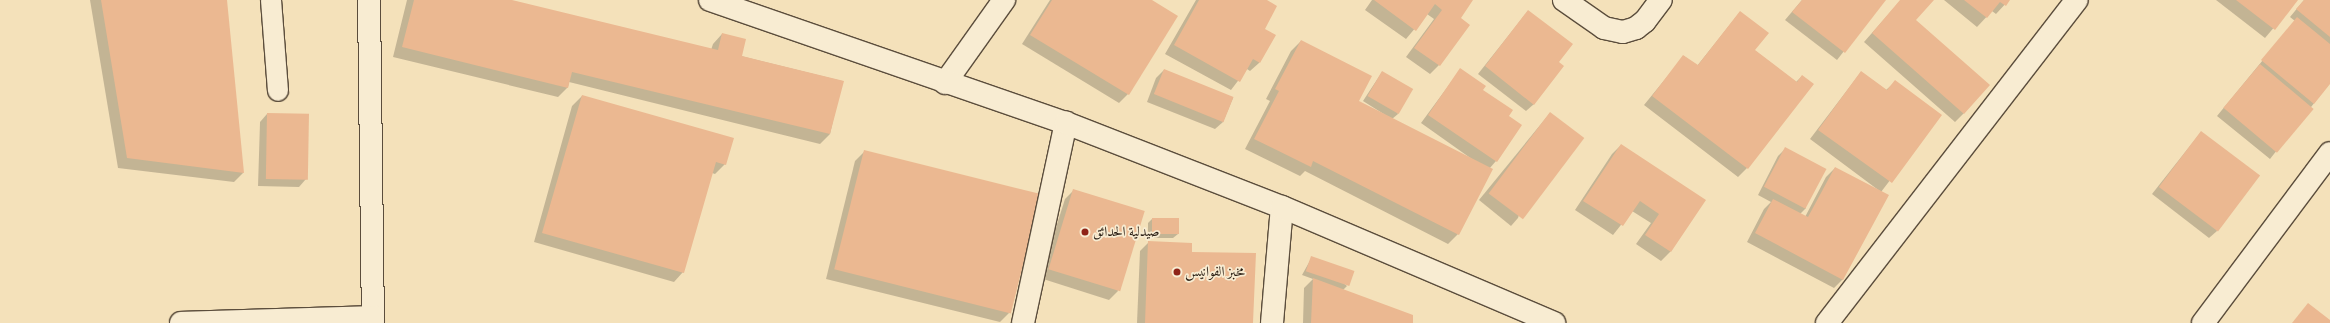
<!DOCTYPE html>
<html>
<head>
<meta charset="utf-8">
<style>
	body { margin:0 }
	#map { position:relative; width:2330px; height:323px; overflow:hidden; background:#f4e1ba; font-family:"IM FELL DW Pica",Amiri,serif }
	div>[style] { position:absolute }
	.shadow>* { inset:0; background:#0003 }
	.building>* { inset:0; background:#ebb891; transform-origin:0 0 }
	.roads { filter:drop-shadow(1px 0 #5b4d3c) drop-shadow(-1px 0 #5b4d3c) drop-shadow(0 1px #5b4d3c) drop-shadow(0 -1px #5b4d3c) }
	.lane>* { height:20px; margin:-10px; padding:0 10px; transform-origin:10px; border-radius:10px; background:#f8ecd2 }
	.street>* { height:22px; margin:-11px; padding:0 11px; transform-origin:11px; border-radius:11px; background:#f8ecd2 }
	.secondary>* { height:22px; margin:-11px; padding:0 11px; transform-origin:11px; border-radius:11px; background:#f8ecd2 }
	.dots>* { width:11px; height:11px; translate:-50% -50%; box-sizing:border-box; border:2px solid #f8ecd2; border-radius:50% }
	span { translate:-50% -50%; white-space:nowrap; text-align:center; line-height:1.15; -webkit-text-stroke:3.5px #f8ecd2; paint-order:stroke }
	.poi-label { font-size:14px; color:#281c12 }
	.left { translate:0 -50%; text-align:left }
</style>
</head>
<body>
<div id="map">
	<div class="shadow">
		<div style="clip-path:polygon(90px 0,226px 0,243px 173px,234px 182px,118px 168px)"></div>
		<div style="clip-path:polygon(407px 0,508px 0,711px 50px,713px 44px,722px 34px,741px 56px,842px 81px,830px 134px,820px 144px,569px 82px,568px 87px,558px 97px,393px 57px)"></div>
		<div style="clip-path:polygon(1050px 0,1150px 0,1128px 94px,1119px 103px,1022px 44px)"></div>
		<div style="clip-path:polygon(1196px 0,1265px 0,1259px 63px,1250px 71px,1247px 69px,1231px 90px,1165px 54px)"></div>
		<div style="clip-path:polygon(1372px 0,1472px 0,1459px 18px,1439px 65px,1430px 74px,1406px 57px,1434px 19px,1427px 14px,1406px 39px,1365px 10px)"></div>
		<div style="clip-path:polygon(1802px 0,1884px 0,1837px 60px,1785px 20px)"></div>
		<div style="clip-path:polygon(1901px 0,1932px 0,1915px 20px,1964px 113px,1955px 122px,1864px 42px)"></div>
		<div style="clip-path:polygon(1944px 0,2009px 0,1996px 14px,1992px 11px,1977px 27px)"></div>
		<div style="clip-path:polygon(2216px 0,2297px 0,2265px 38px)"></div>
		<div style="clip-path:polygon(2304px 0,2330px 0,2330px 83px,2270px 159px,2217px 116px,2295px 21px,2290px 17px)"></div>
		<div style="clip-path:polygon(1528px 11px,1534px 104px,1526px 111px,1478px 74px)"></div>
		<div style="clip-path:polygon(1740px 12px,1754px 50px,1796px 82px,1802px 76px,1747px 168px,1738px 177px,1644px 105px,1684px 56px,1697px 66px)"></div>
		<div style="clip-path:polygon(1301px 41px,1358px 102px,1390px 118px,1363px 101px,1382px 72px,1398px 114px,1392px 119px,1476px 162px,1421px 123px,1460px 70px,1482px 90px,1496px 161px,1489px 169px,1458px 234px,1448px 244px,1305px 171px,1300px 176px,1245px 149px,1270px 101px,1266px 99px,1291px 51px)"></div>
		<div style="clip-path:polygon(1164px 70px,1233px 98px,1223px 122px,1215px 129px,1147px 102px,1156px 78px)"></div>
		<div style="clip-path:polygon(1861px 72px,1886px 90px,1895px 82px,1940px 115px,1881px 192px,1843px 279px,1834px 288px,1747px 242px,1764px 209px,1771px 202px,1758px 195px,1778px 156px,1785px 149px,1806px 208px,1800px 214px,1805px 217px,1826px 177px,1835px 168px,1881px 192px,1810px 139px)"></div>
		<div style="clip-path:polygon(582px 96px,725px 164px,715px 174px,712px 173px,683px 272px,674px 282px,534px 242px,572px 106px)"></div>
		<div style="clip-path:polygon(1550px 113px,1518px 218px,1511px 226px,1479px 200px)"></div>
		<div style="clip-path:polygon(267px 114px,306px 179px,299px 187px,258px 186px,260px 122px)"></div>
		<div style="clip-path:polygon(2201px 132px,2217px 231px,2209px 238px,2152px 194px)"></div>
		<div style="clip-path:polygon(1621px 145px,1704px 200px,1670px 252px,1661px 261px,1636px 244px,1651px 223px,1632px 211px,1613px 235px,1575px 210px,1612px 154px)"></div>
		<div style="clip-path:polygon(865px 151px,1010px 312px,1000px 322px,826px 279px,855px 161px)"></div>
		<div style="clip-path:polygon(1074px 190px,1118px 291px,1109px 300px,1040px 278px,1065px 199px)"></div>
		<div style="clip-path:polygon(1152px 219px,1178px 234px,1173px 238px,1148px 238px,1148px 223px)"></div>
		<div style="clip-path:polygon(1149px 242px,1191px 253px,1252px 323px,1137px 323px,1140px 251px)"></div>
		<div style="clip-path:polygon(1312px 257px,1347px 286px,1343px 290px,1412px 323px,1303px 323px,1304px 288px,1313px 279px,1302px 275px)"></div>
	</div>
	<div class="building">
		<div style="clip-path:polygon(101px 0,227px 0,244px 173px,127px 158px)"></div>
		<div style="clip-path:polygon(414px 0,512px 0,718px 50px,722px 33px,746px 39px,742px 56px,844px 81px,830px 134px,572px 72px,568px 88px,402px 47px)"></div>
		<div style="clip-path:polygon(1052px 0,1152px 0,1178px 16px,1129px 95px,1030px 35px)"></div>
		<div style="clip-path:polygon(1199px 0,1267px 0,1277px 6px,1265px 29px,1276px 35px,1260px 63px,1253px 59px,1240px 82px,1174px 45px)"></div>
		<div style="clip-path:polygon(1374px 0,1473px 0,1461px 18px,1470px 25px,1440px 66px,1414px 48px,1442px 10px,1435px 4px,1416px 31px)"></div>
		<div style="clip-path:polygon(1802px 0,1886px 0,1845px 53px,1792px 12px)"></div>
		<div style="clip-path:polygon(1900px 0,1934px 0,1916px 20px,1990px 85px,1964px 114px,1872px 33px)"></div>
		<div style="clip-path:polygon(1964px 0,2010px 0,2006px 6px,2000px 2px,1987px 18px)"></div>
		<div style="clip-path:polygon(2236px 0,2298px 0,2275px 30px)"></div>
		<div style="clip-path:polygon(2304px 0,2330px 0,2330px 37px,2296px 9px)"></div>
		<div style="clip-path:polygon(1528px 10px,1573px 44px,1559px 62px,1564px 66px,1534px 105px,1485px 66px)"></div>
		<div style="clip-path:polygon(1740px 11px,1769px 33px,1755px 50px,1797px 82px,1802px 75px,1814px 84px,1748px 169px,1652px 96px,1683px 55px,1698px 65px)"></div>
		<div style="clip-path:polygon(2297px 17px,2330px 44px,2330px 84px,2314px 104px,2261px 60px)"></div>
		<div style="clip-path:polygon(1301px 40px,1372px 76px,1359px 101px,1493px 169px,1459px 235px,1313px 161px,1311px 167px,1254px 139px,1279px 91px,1275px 89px)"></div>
		<div style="left:2260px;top:64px;width:70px;height:57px;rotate:40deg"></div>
		<div style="clip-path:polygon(1460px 68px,1486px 86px,1483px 90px,1513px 110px,1509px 116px,1522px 125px,1497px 162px,1428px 115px)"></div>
		<div style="left:1164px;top:69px;width:75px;height:27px;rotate:22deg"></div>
		<div style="left:1382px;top:71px;width:36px;height:29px;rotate:30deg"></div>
		<div style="clip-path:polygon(1861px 71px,1887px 90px,1895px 80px,1942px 115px,1892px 183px,1818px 130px)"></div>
		<div style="clip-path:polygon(582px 95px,734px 138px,726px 165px,716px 162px,684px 273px,542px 233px)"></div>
		<div style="left:1550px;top:112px;width:43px;height:102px;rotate:37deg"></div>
		<div style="left:267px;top:113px;width:42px;height:66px;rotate:1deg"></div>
		<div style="left:2201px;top:131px;width:74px;height:70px;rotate:37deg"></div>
		<div style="clip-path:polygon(1621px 144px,1706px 200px,1671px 252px,1645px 235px,1659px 214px,1640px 201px,1623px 226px,1583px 201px)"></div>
		<div style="left:1785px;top:147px;width:47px;height:45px;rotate:28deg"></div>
		<div style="left:864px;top:150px;width:182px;height:123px;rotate:14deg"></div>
		<div style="clip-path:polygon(1835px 167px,1889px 195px,1843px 280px,1755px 233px,1773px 199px,1808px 217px)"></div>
		<div style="left:1073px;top:189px;width:75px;height:84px;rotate:17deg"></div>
		<div style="left:1152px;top:218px;width:27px;height:16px"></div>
		<div style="clip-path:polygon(1148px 241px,1192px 243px,1192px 252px,1256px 253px,1253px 323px,1145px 323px)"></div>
		<div style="left:1311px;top:256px;width:46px;height:16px;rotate:19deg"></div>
		<div style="clip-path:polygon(1313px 278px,1413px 315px,1413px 323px,1311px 323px)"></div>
		<div style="clip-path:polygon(2308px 303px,2330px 320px,2330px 323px,2292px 323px)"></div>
	</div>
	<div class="roads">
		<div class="lane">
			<div style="left:271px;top:0;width:91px;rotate:85.6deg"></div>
		</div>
		<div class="street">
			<div style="left:369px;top:0;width:323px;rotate:89.3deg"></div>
			<div style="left:1564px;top:0;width:49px;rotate:35deg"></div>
			<div style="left:1604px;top:28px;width:19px;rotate:12deg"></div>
			<div style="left:1623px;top:32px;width:14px;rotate:-17deg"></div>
			<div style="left:1636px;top:28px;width:11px;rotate:-38deg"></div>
			<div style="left:1645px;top:21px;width:26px;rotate:-53deg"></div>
			<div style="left:945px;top:83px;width:102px;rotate:-54.6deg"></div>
			<div style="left:181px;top:323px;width:192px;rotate:-1.8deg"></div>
			<div style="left:1023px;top:323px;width:205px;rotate:-77.9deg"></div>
			<div style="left:1272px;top:323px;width:116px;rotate:-85.1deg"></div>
			<div style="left:1827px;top:323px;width:408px;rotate:-52.3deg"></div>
			<div style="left:2203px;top:323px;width:212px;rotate:-53.2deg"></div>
		</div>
		<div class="secondary">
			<div style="left:710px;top:0;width:377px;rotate:19.1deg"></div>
			<div style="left:1066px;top:123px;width:232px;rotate:21.3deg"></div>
			<div style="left:1282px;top:207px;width:296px;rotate:23.1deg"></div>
		</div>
	</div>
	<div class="dots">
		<div style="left:1085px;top:232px;background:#8f2418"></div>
		<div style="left:1177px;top:272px;background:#8f2418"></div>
	</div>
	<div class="poi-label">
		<span class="left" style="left:1093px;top:232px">صيدلية الحدائق</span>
		<span class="left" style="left:1185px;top:272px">مخبز الفوانيس</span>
	</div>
</div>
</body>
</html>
